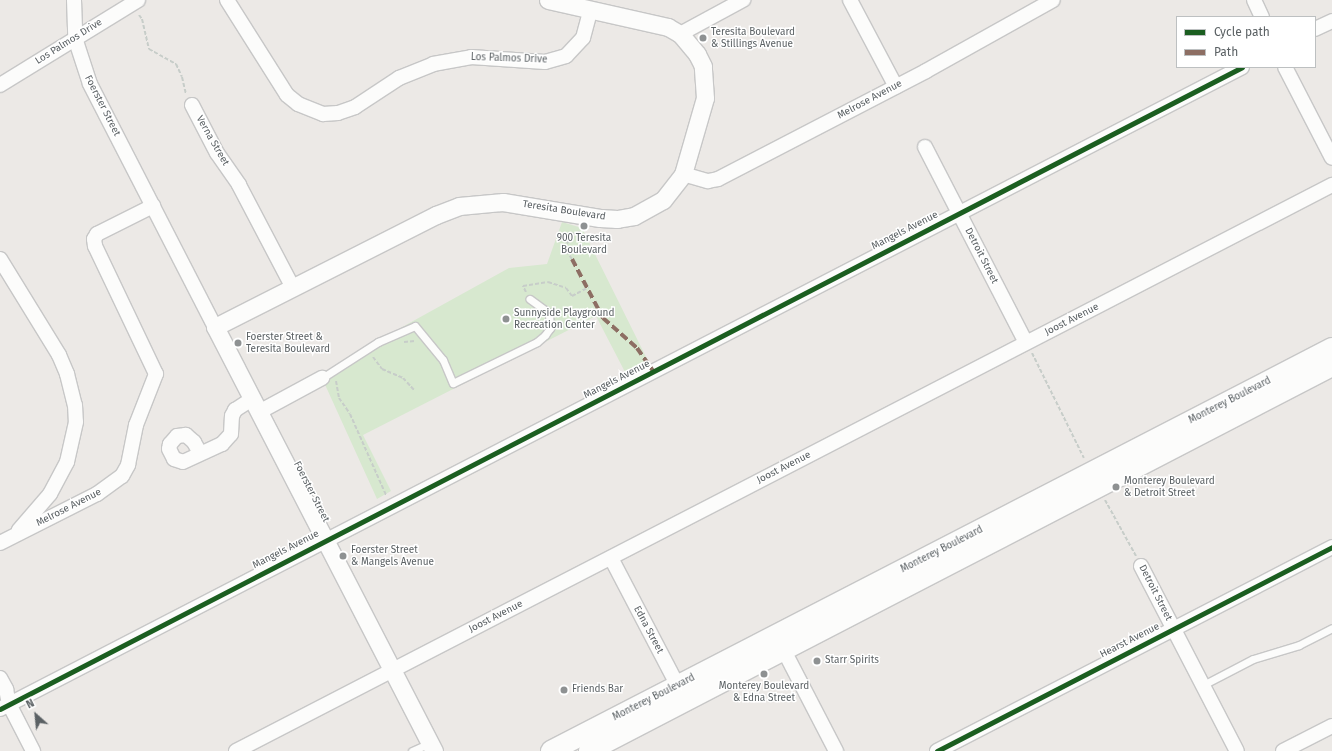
<!DOCTYPE html>
<html>
<head>
<meta charset="utf-8">
<style>
	body { margin:0 }
	#map { position:relative; width:1332px; height:751px; overflow:hidden; background:#ece9e6; font-family:"Fira Sans",sans-serif }
	div>[style] { position:absolute }
	.green>* { inset:0; background:#d7e8cf }
	.path>* { height:2px; margin-top:-1px; transform-origin:0; background:repeating-linear-gradient(90deg,#c7cdc9 0 4px,transparent 0 6px) }
	.roads { filter:drop-shadow(1px 0 #c7c7c7) drop-shadow(-1px 0 #c7c7c7) drop-shadow(0 1px #c7c7c7) drop-shadow(0 -1px #c7c7c7) }
	.service>* { height:7px; margin:-3.5px; padding:0 3.5px; transform-origin:3.5px; border-radius:3.5px; background:#fcfcfb }
	.minor>* { height:14px; margin:-7px; padding:0 7px; transform-origin:7px; border-radius:7px; background:#fcfcfb }
	.tertiary>* { height:17px; margin:-8.5px; padding:0 8.5px; transform-origin:8.5px; border-radius:8.5px; background:#fcfcfb }
	.secondary>* { height:20px; margin:-10px; padding:0 10px; transform-origin:10px; border-radius:10px; background:#fcfcfb }
	.quiet>* { height:4px; margin-top:-2px; transform-origin:0; background:repeating-linear-gradient(90deg,#8d6e63 0 8px,transparent 0 12px) }
	.cycleway>* { height:5px; margin:-2.5px; padding:0 2.5px; transform-origin:2.5px; border-radius:2.5px; background:#1b5e20 }
	.dots>* { width:11px; height:11px; translate:-50% -50%; box-sizing:border-box; border:2px solid #fff; border-radius:50% }
	span { translate:-50% -50%; white-space:nowrap; text-align:center; line-height:1.15; -webkit-text-stroke:3px #fff; paint-order:stroke }
	.poi-label { font-size:10px; color:#5b6164 }
	.left { translate:0 -50%; text-align:left }
	.street-label { font-size:10px; color:#5b6164 }
	.legend { position:absolute; left:1176px; top:16px; width:140px; height:52px; box-sizing:border-box; background:#fff; border:1px solid #bdc0c1; margin:0; padding:5px 7px; list-style:none; font-size:12px; color:#5b6164 }
	.legend li { display:flex; align-items:center; gap:8px; height:20px }
	.legend b { width:20px; border:1px solid #bdc0c1 }
	.north { position:absolute; left:16px; top:695px; width:40px; height:40px; -webkit-text-stroke:3px #fff; paint-order:stroke; rotate:333deg; font-size:11px; font-weight:700; line-height:16px; text-align:center; color:#5b6164 }
	.north::after { content:''; display:block; margin:auto; width:14px; height:18px; background:#5b6164; clip-path:polygon(50% 0,100% 100%,50% 72%,0 100%) }
</style>
</head>
<body>
<div id="map">
	<div class="green">
		<div style="clip-path:polygon(562px 222px,582px 228px,648px 361px,625px 372px,596px 316px,363px 435px,391px 491px,377px 499px,322px 378px,386px 336px,509px 268px,547px 264px)"></div>
	</div>
	<div class="path">
		<div style="left:139px;top:15px;width:5px;rotate:53deg"></div>
		<div style="left:142px;top:19px;width:31px;rotate:77deg"></div>
		<div style="left:149px;top:49px;width:31px;rotate:29deg"></div>
		<div style="left:176px;top:64px;width:14px;rotate:65deg"></div>
		<div style="left:182px;top:77px;width:17px;rotate:77deg"></div>
		<div style="left:572px;top:259px;width:12px;rotate:-125deg"></div>
		<div style="left:565px;top:249px;width:17px;rotate:-69deg"></div>
		<div style="left:571px;top:233px;width:7px;rotate:16deg"></div>
		<div style="left:578px;top:235px;width:6px;rotate:-72deg"></div>
		<div style="left:526px;top:292px;width:7px;rotate:-117deg"></div>
		<div style="left:523px;top:286px;width:25px;rotate:-9deg"></div>
		<div style="left:548px;top:282px;width:19px;rotate:18deg"></div>
		<div style="left:566px;top:288px;width:10px;rotate:53deg"></div>
		<div style="left:572px;top:296px;width:19px;rotate:-28deg"></div>
		<div style="left:404px;top:342px;width:11px;rotate:-5deg"></div>
		<div style="left:1032px;top:353px;width:117px;rotate:63.7deg"></div>
		<div style="left:373px;top:357px;width:15px;rotate:53deg"></div>
		<div style="left:382px;top:369px;width:23px;rotate:23deg"></div>
		<div style="left:403px;top:378px;width:16px;rotate:47deg"></div>
		<div style="left:336px;top:381px;width:17px;rotate:80deg"></div>
		<div style="left:339px;top:398px;width:19px;rotate:55deg"></div>
		<div style="left:350px;top:414px;width:89px;rotate:66deg"></div>
		<div style="left:1105px;top:500px;width:64px;rotate:61deg"></div>
	</div>
	<div class="roads">
		<div class="service">
			<div style="left:322px;top:378px;width:67px;rotate:-32.7deg"></div>
			<div style="left:378px;top:342px;width:40px;rotate:-23.4deg"></div>
			<div style="left:415px;top:326px;width:44px;rotate:50.5deg"></div>
			<div style="left:443px;top:360px;width:25px;rotate:67deg"></div>
			<div style="left:453px;top:383px;width:93px;rotate:-26deg"></div>
			<div style="left:537px;top:342px;width:11px;rotate:-41deg"></div>
			<div style="left:545px;top:335px;width:9px;rotate:-54deg"></div>
			<div style="left:550px;top:328px;width:15px;rotate:-94deg"></div>
			<div style="left:549px;top:313px;width:24px;rotate:-144deg"></div>
			<div style="left:1203px;top:685px;width:56px;rotate:-27.5deg"></div>
			<div style="left:1253px;top:659px;width:48px;rotate:-16.9deg"></div>
			<div style="left:1299px;top:645px;width:37px;rotate:-27deg"></div>
			<div style="left:412px;top:751px;width:20px;rotate:-24deg"></div>
		</div>
		<div class="minor">
			<div style="left:74px;top:0;width:38px;rotate:88deg"></div>
			<div style="left:75px;top:38px;width:48px;rotate:71.9deg"></div>
			<div style="left:90px;top:84px;width:273px;rotate:62.8deg"></div>
			<div style="left:227px;top:0;width:112px;rotate:57.7deg"></div>
			<div style="left:287px;top:95px;width:14px;rotate:39deg"></div>
			<div style="left:298px;top:104px;width:27px;rotate:22deg"></div>
			<div style="left:323px;top:114px;width:15px;rotate:-4deg"></div>
			<div style="left:338px;top:113px;width:18px;rotate:-19deg"></div>
			<div style="left:355px;top:107px;width:53px;rotate:-33.4deg"></div>
			<div style="left:399px;top:78px;width:37px;rotate:-22deg"></div>
			<div style="left:433px;top:64px;width:39px;rotate:-10deg"></div>
			<div style="left:471px;top:57px;width:74px;rotate:3.9deg"></div>
			<div style="left:545px;top:62px;width:22px;rotate:-16deg"></div>
			<div style="left:566px;top:56px;width:25px;rotate:-47deg"></div>
			<div style="left:583px;top:38px;width:30px;rotate:-75deg"></div>
			<div style="left:850px;top:0;width:98px;rotate:62.1deg"></div>
			<div style="left:1254px;top:0;width:19px;rotate:65deg"></div>
			<div style="left:1315px;top:29px;width:19px;rotate:-25deg"></div>
			<div style="left:680px;top:34px;width:72px;rotate:-28.4deg"></div>
			<div style="left:1285px;top:67px;width:102px;rotate:62.7deg"></div>
			<div style="left:0;top:85px;width:162px;rotate:-31.6deg"></div>
			<div style="left:192px;top:105px;width:54px;rotate:62.5deg"></div>
			<div style="left:217px;top:153px;width:39px;rotate:55deg"></div>
			<div style="left:239px;top:185px;width:116px;rotate:62.3deg"></div>
			<div style="left:925px;top:147px;width:220px;rotate:62.7deg"></div>
			<div style="left:683px;top:174px;width:26px;rotate:16deg"></div>
			<div style="left:708px;top:181px;width:10px;rotate:-11deg"></div>
			<div style="left:718px;top:179px;width:234px;rotate:-27.4deg"></div>
			<div style="left:926px;top:71px;width:145px;rotate:-29.2deg"></div>
			<div style="left:0;top:259px;width:113px;rotate:58.4deg"></div>
			<div style="left:59px;top:355px;width:21px;rotate:67deg"></div>
			<div style="left:67px;top:374px;width:32px;rotate:76deg"></div>
			<div style="left:75px;top:405px;width:17px;rotate:87deg"></div>
			<div style="left:76px;top:422px;width:41px;rotate:102.7deg"></div>
			<div style="left:67px;top:462px;width:36px;rotate:118deg"></div>
			<div style="left:50px;top:494px;width:48px;rotate:130.7deg"></div>
			<div style="left:259px;top:412px;width:72px;rotate:-28.4deg"></div>
			<div style="left:200px;top:453px;width:13px;rotate:-119deg"></div>
			<div style="left:194px;top:442px;width:11px;rotate:-139deg"></div>
			<div style="left:186px;top:435px;width:9px;rotate:174deg"></div>
			<div style="left:177px;top:436px;width:11px;rotate:131deg"></div>
			<div style="left:170px;top:444px;width:5px;rotate:101deg"></div>
			<div style="left:169px;top:449px;width:11px;rotate:63deg"></div>
			<div style="left:174px;top:459px;width:9px;rotate:18deg"></div>
			<div style="left:183px;top:462px;width:43px;rotate:-24.8deg"></div>
			<div style="left:222px;top:444px;width:13px;rotate:-48deg"></div>
			<div style="left:231px;top:434px;width:18px;rotate:-87deg"></div>
			<div style="left:232px;top:416px;width:7px;rotate:-63deg"></div>
			<div style="left:235px;top:410px;width:20px;rotate:-33deg"></div>
			<div style="left:0;top:543px;width:109px;rotate:-26.8deg"></div>
			<div style="left:97px;top:494px;width:31px;rotate:-36deg"></div>
			<div style="left:122px;top:476px;width:13px;rotate:-61deg"></div>
			<div style="left:128px;top:465px;width:41px;rotate:-78.7deg"></div>
			<div style="left:136px;top:425px;width:55px;rotate:-68.6deg"></div>
			<div style="left:156px;top:374px;width:142px;rotate:-115.5deg"></div>
			<div style="left:95px;top:246px;width:7px;rotate:-98deg"></div>
			<div style="left:94px;top:239px;width:6px;rotate:-59deg"></div>
			<div style="left:97px;top:234px;width:63px;rotate:-26.6deg"></div>
			<div style="left:611px;top:558px;width:153px;rotate:62.4deg"></div>
			<div style="left:1141px;top:566px;width:208px;rotate:62.6deg"></div>
			<div style="left:780px;top:643px;width:122px;rotate:62.6deg"></div>
			<div style="left:0;top:678px;width:13px;rotate:61deg"></div>
			<div style="left:6px;top:689px;width:15px;rotate:79deg"></div>
			<div style="left:9px;top:704px;width:53px;rotate:62.9deg"></div>
			<div style="left:0;top:709px;width:1398px;rotate:-27.33deg"></div>
			<div style="left:236px;top:751px;width:1234px;rotate:-27.31deg"></div>
			<div style="left:937px;top:751px;width:445px;rotate:-27.3deg"></div>
			<div style="left:1283px;top:751px;width:55px;rotate:-27deg"></div>
		</div>
		<div class="tertiary">
			<div style="left:434px;top:751px;width:477px;rotate:-117.3deg"></div>
			<div style="left:215px;top:327px;width:248px;rotate:-26.9deg"></div>
			<div style="left:436px;top:215px;width:25px;rotate:-21deg"></div>
			<div style="left:459px;top:206px;width:44px;rotate:-5.2deg"></div>
			<div style="left:503px;top:202px;width:98px;rotate:9.4deg"></div>
			<div style="left:600px;top:218px;width:17px;rotate:3deg"></div>
			<div style="left:617px;top:219px;width:17px;rotate:-10deg"></div>
			<div style="left:634px;top:216px;width:33px;rotate:-29deg"></div>
			<div style="left:663px;top:200px;width:33px;rotate:-52deg"></div>
			<div style="left:683px;top:174px;width:79px;rotate:-73.9deg"></div>
			<div style="left:705px;top:98px;width:32px;rotate:-94deg"></div>
			<div style="left:703px;top:66px;width:13px;rotate:-117deg"></div>
			<div style="left:697px;top:54px;width:26px;rotate:-130deg"></div>
			<div style="left:680px;top:34px;width:14px;rotate:-150deg"></div>
			<div style="left:668px;top:27px;width:123px;rotate:-167.3deg"></div>
		</div>
		<div class="secondary">
			<div style="left:551px;top:751px;width:879px;rotate:-27.29deg"></div>
			<div style="left:589px;top:751px;width:837px;rotate:-27.39deg"></div>
		</div>
	</div>
	<div class="quiet">
		<div style="left:572px;top:259px;width:67px;rotate:62.3deg"></div>
		<div style="left:603px;top:318px;width:45px;rotate:41.4deg"></div>
		<div style="left:637px;top:348px;width:29px;rotate:55deg"></div>
	</div>
	<div class="cycleway">
		<div style="left:0;top:709px;width:1398px;rotate:-27.33deg"></div>
		<div style="left:937px;top:751px;width:445px;rotate:-27.3deg"></div>
	</div>
	<div class="dots">
		<div style="left:703px;top:38px;background:#8e9192"></div>
		<div style="left:584px;top:226px;background:#8e9192"></div>
		<div style="left:506px;top:319px;background:#8e9192"></div>
		<div style="left:238px;top:343px;background:#8e9192"></div>
		<div style="left:1116px;top:487px;background:#8e9192"></div>
		<div style="left:343px;top:556px;background:#8e9192"></div>
		<div style="left:817px;top:661px;background:#8e9192"></div>
		<div style="left:764px;top:674px;background:#8e9192"></div>
		<div style="left:564px;top:690px;background:#8e9192"></div>
	</div>
	<div class="poi-label">
		<span class="left" style="left:711px;top:38px">Teresita Boulevard<br>&amp; Stillings Avenue</span>
		<span style="left:584px;top:244px">900 Teresita<br>Boulevard</span>
		<span class="left" style="left:514px;top:319px">Sunnyside Playground<br>Recreation Center</span>
		<span class="left" style="left:246px;top:343px">Foerster Street &amp;<br>Teresita Boulevard</span>
		<span class="left" style="left:1124px;top:487px">Monterey Boulevard<br>&amp; Detroit Street</span>
		<span class="left" style="left:351px;top:556px">Foerster Street<br>&amp; Mangels Avenue</span>
		<span class="left" style="left:825px;top:661px">Starr Spirits</span>
		<span style="left:764px;top:692px">Monterey Boulevard<br>&amp; Edna Street</span>
		<span class="left" style="left:572px;top:690px">Friends Bar</span>
	</div>
	<div class="street-label">
		<span style="left:69px;top:42px;rotate:-32deg">Los Palmos Drive</span>
		<span style="left:509px;top:59px;rotate:2deg">Los Palmos Drive</span>
		<span style="left:870px;top:100px;rotate:-28deg">Melrose Avenue</span>
		<span style="left:102px;top:106px;rotate:63deg">Foerster Street</span>
		<span style="left:212px;top:141px;rotate:60deg">Verna Street</span>
		<span style="left:564px;top:211px;rotate:9deg">Teresita Boulevard</span>
		<span style="left:905px;top:231px;rotate:-27deg">Mangels Avenue</span>
		<span style="left:981px;top:256px;rotate:63deg">Detroit Street</span>
		<span style="left:1072px;top:320px;rotate:-27deg">Joost Avenue</span>
		<span style="left:617px;top:380px;rotate:-27deg">Mangels Avenue</span>
		<span style="left:1230px;top:401px;rotate:-27deg">Monterey Boulevard</span>
		<span style="left:784px;top:468px;rotate:-27deg">Joost Avenue</span>
		<span style="left:311px;top:492px;rotate:63deg">Foerster Street</span>
		<span style="left:69px;top:508px;rotate:-27deg">Melrose Avenue</span>
		<span style="left:286px;top:550px;rotate:-27deg">Mangels Avenue</span>
		<span style="left:942px;top:550px;rotate:-27deg">Monterey Boulevard</span>
		<span style="left:1155px;top:593px;rotate:63deg">Detroit Street</span>
		<span style="left:496px;top:617px;rotate:-27deg">Joost Avenue</span>
		<span style="left:648px;top:630px;rotate:62deg">Edna Street</span>
		<span style="left:1130px;top:641px;rotate:-27deg">Hearst Avenue</span>
		<span style="left:654px;top:698px;rotate:-27deg">Monterey Boulevard</span>
	</div>
	<ul class="legend">
	<li><b style="height:5px;background:#1b5e20"></b>Cycle path</li>
	<li><b style="height:5px;background:#8d6e63"></b>Path</li>
	</ul>
	<div class="north">N</div>
</div>
</body>
</html>
